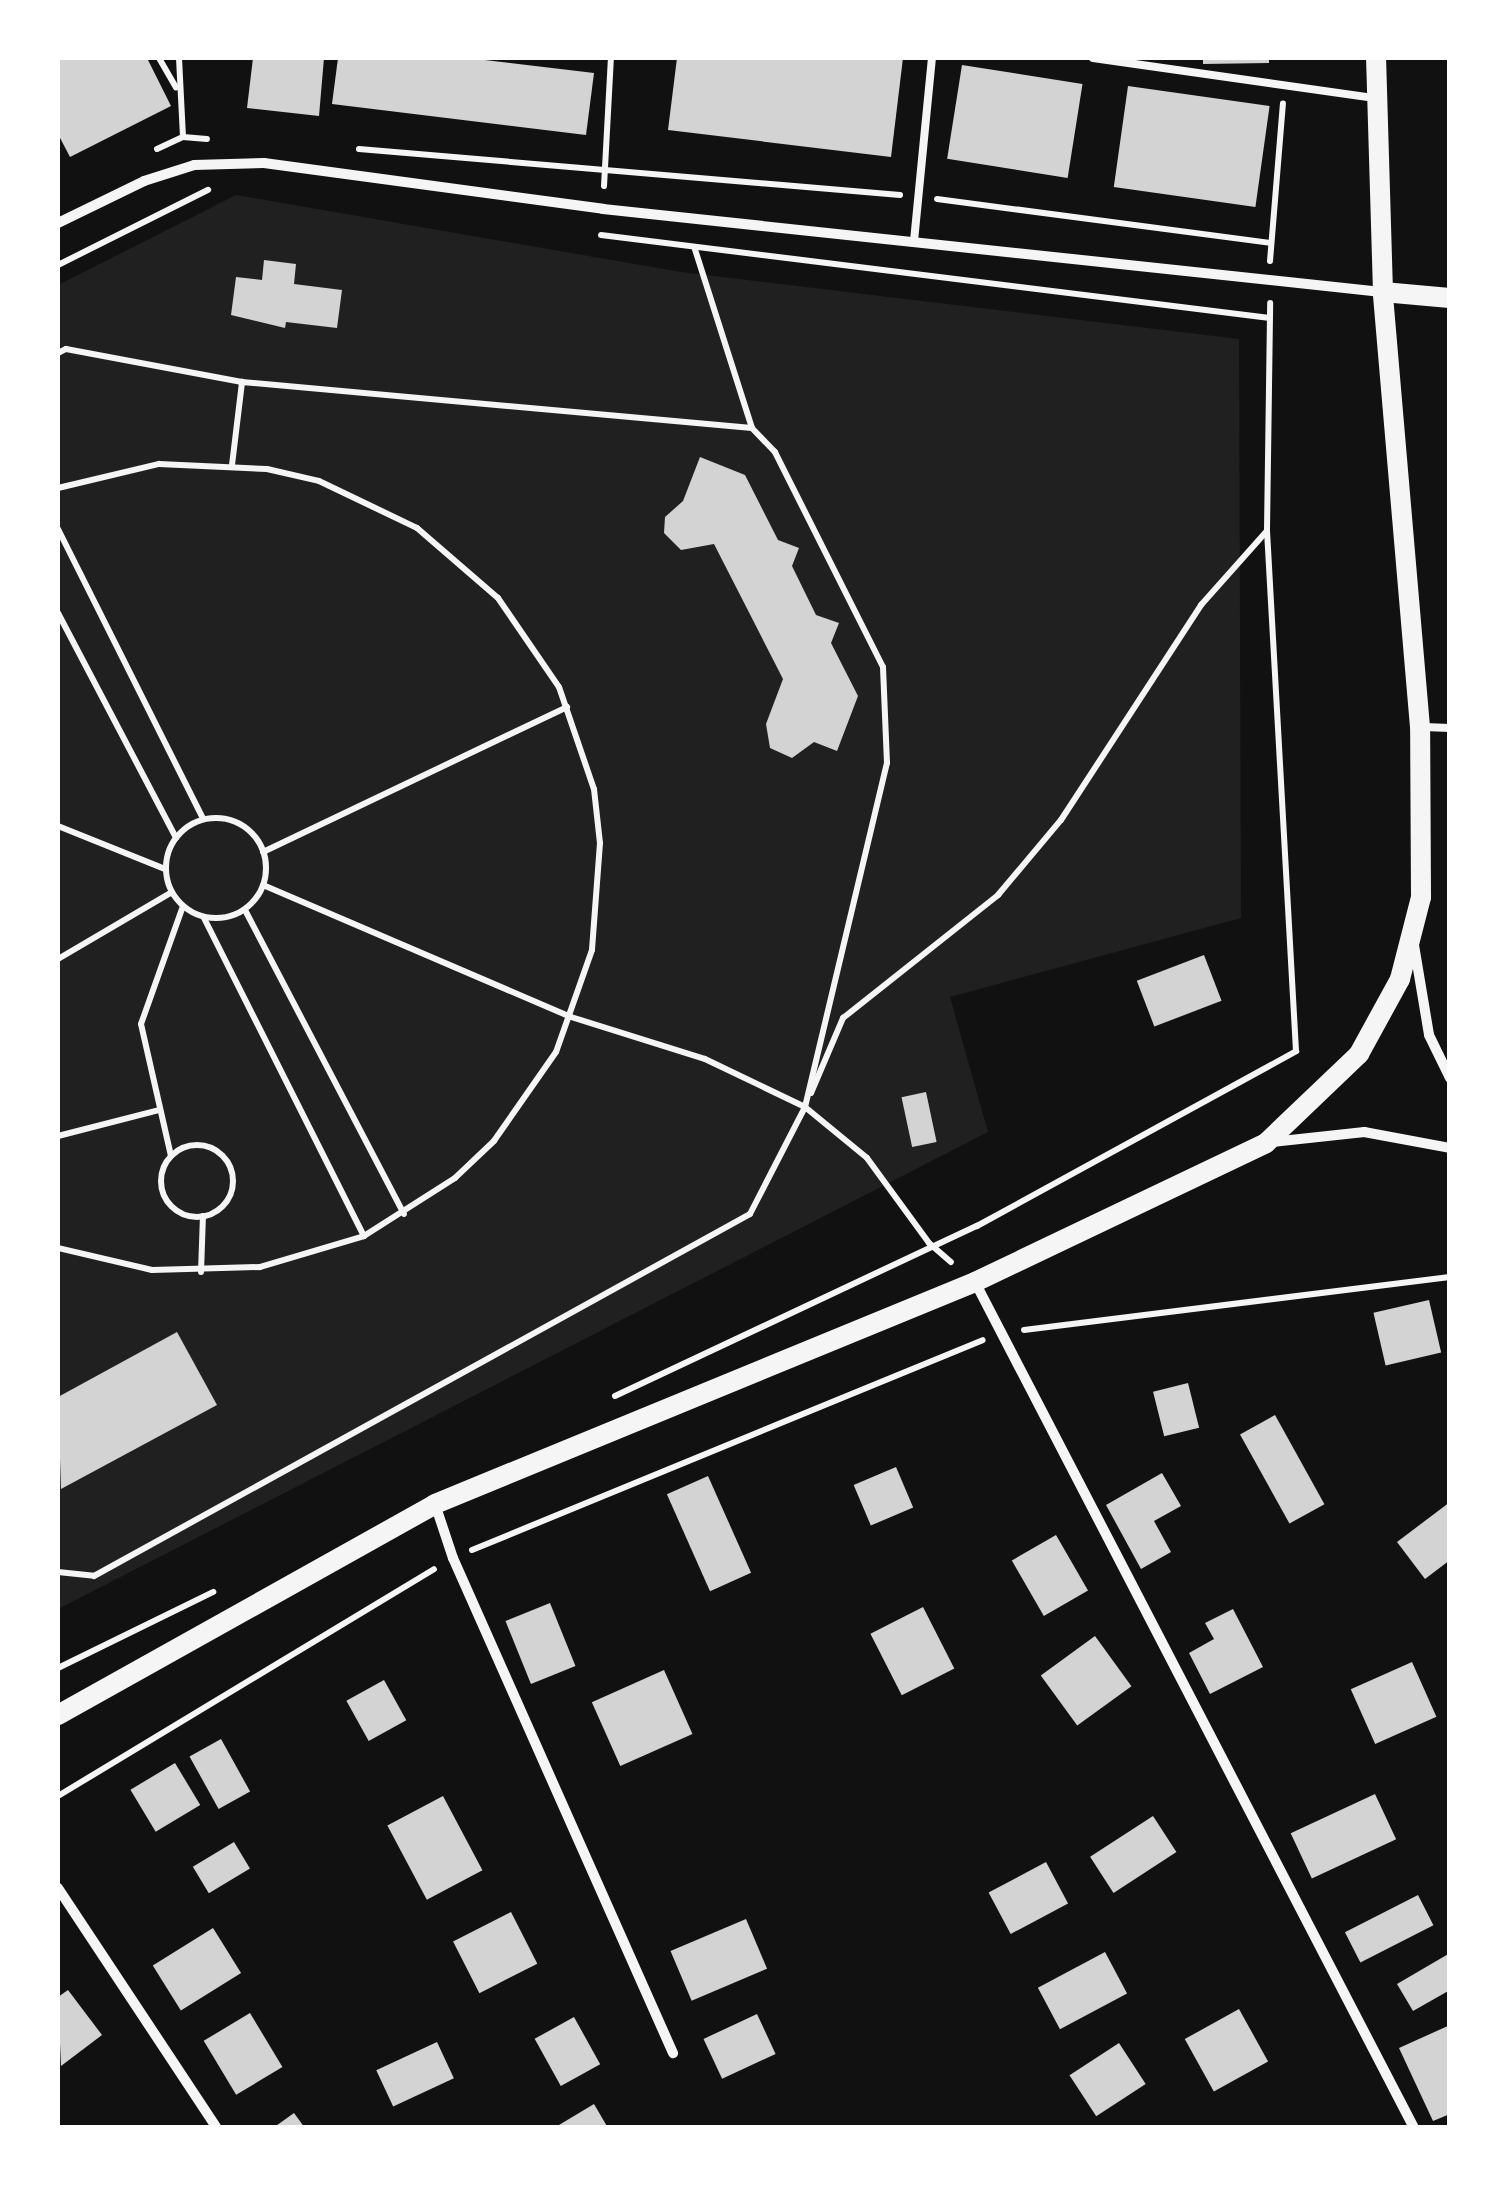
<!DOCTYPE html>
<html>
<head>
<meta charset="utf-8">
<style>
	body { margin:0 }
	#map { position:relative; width:1507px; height:2185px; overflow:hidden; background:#111; font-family:Mulish,sans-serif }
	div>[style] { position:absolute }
	.green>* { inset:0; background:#202020 }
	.building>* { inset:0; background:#d3d3d3; transform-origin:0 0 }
	.path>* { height:6px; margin:-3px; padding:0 3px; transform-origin:3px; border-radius:3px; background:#f5f5f5 }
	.path>.ring { margin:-3px; padding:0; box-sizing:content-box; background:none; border:6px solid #f5f5f5; border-radius:50% }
	.service>* { height:8px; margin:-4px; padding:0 4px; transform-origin:4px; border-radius:4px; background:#f5f5f5 }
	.minor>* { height:10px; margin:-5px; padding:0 5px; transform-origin:5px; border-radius:5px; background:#f5f5f5 }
	.secondary>* { height:20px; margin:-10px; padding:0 10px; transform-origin:10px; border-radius:10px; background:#f5f5f5 }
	span { translate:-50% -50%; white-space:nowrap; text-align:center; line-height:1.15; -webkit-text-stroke:10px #fff; paint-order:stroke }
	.frame { position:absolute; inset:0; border:60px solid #fff; pointer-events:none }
</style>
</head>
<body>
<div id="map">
	<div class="green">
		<div style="clip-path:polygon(236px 195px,681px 272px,1239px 339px,1241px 918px,950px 997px,988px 1132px,58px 1609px,58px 285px)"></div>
	</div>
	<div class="building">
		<div style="clip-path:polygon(58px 58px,147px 58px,171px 106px,70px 157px,58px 134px)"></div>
		<div style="clip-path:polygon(253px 58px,324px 58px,319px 116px,247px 108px)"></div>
		<div style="clip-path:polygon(338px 58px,468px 58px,594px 73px,586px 135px,332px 104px)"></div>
		<div style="clip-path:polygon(677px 58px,903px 58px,891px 157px,668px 130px)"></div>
		<div style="clip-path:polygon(1203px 58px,1269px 58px,1269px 63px,1203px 64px)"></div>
		<div style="left:962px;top:65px;width:122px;height:95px;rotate:9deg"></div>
		<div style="left:1128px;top:86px;width:143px;height:102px;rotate:8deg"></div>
		<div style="clip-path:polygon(264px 260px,296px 264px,294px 284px,342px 290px,337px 328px,286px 322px,285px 328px,231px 315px,236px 277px,262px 280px)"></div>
		<div style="clip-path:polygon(700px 457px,745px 475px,778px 540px,799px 548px,792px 566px,816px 615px,839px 623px,831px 643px,858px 696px,837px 751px,814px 742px,792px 758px,770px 748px,766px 724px,783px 679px,714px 544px,681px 550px,664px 533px,665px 517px,683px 501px)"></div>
		<div style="left:1204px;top:955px;width:49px;height:72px;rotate:69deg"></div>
		<div style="left:926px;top:1092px;width:51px;height:25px;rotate:78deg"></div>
		<div style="left:1429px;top:1300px;width:54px;height:57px;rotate:77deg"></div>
		<div style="clip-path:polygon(177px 1332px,217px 1405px,61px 1489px,58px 1397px)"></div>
		<div style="left:1188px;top:1383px;width:46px;height:36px;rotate:76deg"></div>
		<div style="left:1275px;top:1415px;width:102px;height:40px;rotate:61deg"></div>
		<div style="left:896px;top:1467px;width:44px;height:46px;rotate:67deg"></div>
		<div style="clip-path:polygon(1162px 1473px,1181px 1506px,1154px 1521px,1171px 1552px,1141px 1569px,1106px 1505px)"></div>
		<div style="left:708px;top:1476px;width:106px;height:45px;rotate:66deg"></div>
		<div style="clip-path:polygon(1450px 1502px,1450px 1560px,1425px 1579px,1397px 1542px)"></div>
		<div style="left:1056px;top:1535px;width:64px;height:51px;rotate:60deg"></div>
		<div style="left:550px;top:1603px;width:68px;height:48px;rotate:68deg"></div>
		<div style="left:923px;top:1607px;width:69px;height:59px;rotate:63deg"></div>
		<div style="clip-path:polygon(1233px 1609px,1263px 1667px,1210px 1694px,1189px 1653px,1214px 1639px,1205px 1623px)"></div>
		<div style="left:1095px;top:1636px;width:62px;height:67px;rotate:54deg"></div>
		<div style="left:1412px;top:1662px;width:60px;height:67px;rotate:66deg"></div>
		<div style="left:664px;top:1670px;width:70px;height:79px;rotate:66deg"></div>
		<div style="left:384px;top:1680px;width:46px;height:43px;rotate:61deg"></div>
		<div style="left:221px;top:1739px;width:60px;height:36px;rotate:61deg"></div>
		<div style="left:175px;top:1763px;width:49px;height:52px;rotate:59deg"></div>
		<div style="left:1375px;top:1794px;width:50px;height:93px;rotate:65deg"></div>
		<div style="left:443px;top:1796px;width:84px;height:63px;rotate:62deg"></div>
		<div style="left:1153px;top:1816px;width:43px;height:75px;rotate:57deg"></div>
		<div style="left:234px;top:1842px;width:31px;height:48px;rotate:59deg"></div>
		<div style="left:1046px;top:1862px;width:47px;height:65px;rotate:62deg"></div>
		<div style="left:1418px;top:1895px;width:34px;height:82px;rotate:63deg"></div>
		<div style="left:511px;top:1912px;width:58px;height:65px;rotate:63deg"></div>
		<div style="left:746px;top:1919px;width:54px;height:82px;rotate:67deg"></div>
		<div style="left:213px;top:1928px;width:53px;height:71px;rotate:58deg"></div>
		<div style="left:1105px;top:1952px;width:47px;height:76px;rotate:62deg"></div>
		<div style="clip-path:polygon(1450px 1953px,1450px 1990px,1413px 2011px,1397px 1984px)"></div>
		<div style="clip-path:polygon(68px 1990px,102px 2035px,61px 2066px,58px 1997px)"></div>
		<div style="left:1239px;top:2009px;width:60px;height:62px;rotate:61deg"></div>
		<div style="left:250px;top:2013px;width:63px;height:54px;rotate:59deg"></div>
		<div style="left:757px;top:2014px;width:44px;height:59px;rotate:65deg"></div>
		<div style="left:574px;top:2017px;width:54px;height:45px;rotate:61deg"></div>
		<div style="clip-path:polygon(1450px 2025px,1450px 2114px,1433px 2121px,1399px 2048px)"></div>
		<div style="left:437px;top:2042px;width:40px;height:67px;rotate:65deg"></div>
		<div style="left:1119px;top:2043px;width:49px;height:59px;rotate:57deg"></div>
		<div style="clip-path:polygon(594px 2104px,608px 2128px,554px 2128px)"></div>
		<div style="clip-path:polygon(294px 2113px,305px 2128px,273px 2128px)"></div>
	</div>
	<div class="path">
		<div style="left:159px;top:58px;width:34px;rotate:60deg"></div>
		<div style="left:179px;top:58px;width:79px;rotate:87.1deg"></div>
		<div style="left:157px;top:149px;width:29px;rotate:-25deg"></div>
		<div style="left:183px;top:137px;width:24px;rotate:5deg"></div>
		<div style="left:359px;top:149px;width:543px;rotate:4.86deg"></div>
		<div style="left:604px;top:186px;width:128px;rotate:-86.9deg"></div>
		<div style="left:937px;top:199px;width:336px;rotate:7.5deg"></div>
		<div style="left:601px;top:235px;width:674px;rotate:7.07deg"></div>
		<div style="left:1270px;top:261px;width:158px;rotate:-85.3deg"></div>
		<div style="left:58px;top:265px;width:168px;rotate:-26.6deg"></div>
		<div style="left:58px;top:353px;width:9px;rotate:-27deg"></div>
		<div style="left:66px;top:349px;width:179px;rotate:10.6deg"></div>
		<div style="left:242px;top:382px;width:512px;rotate:5.15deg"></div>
		<div style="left:232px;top:465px;width:84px;rotate:-83.1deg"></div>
		<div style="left:58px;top:488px;width:104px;rotate:-13.4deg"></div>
		<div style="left:159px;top:464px;width:108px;rotate:2.7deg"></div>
		<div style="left:267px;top:469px;width:53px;rotate:13deg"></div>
		<div style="left:319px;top:481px;width:109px;rotate:25.6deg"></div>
		<div style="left:417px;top:528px;width:107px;rotate:40.8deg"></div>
		<div style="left:498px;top:598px;width:108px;rotate:55.6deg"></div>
		<div style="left:559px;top:687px;width:108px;rotate:71.1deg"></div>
		<div style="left:594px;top:789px;width:54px;rotate:83.7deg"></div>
		<div style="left:600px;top:843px;width:107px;rotate:94.3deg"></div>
		<div style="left:592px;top:950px;width:108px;rotate:109.4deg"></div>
		<div style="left:556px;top:1052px;width:108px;rotate:124.9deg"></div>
		<div style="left:494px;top:1141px;width:54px;rotate:136.5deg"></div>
		<div style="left:455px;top:1178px;width:108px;rotate:147.5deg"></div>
		<div style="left:364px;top:1236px;width:109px;rotate:163.4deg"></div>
		<div style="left:260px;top:1267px;width:108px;rotate:178.4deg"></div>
		<div style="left:152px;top:1270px;width:97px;rotate:-166.8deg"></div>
		<div style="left:58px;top:529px;width:324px;rotate:63.4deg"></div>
		<div style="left:58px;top:613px;width:254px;rotate:62.3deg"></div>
		<div class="ring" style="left:166px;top:818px;width:94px;height:94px"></div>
		<div style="left:58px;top:826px;width:115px;rotate:21.9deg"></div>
		<div style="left:263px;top:852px;width:337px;rotate:-25.5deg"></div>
		<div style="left:263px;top:885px;width:335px;rotate:23.2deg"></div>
		<div style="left:571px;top:1017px;width:140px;rotate:17.4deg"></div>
		<div style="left:705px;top:1059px;width:111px;rotate:25.6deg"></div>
		<div style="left:805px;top:1107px;width:80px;rotate:39.4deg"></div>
		<div style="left:867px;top:1158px;width:105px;rotate:53.9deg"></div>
		<div style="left:929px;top:1243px;width:29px;rotate:41deg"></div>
		<div style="left:245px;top:910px;width:343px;rotate:62.4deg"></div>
		<div style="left:204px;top:918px;width:356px;rotate:63.3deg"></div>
		<div style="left:58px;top:959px;width:132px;rotate:-30.4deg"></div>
		<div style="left:811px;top:1093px;width:82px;rotate:-66.9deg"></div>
		<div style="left:843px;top:1018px;width:198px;rotate:-38.4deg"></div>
		<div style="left:998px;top:895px;width:98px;rotate:-50deg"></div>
		<div style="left:1061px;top:820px;width:257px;rotate:-56.9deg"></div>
		<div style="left:1201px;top:605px;width:99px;rotate:-48.3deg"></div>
		<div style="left:58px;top:1136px;width:104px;rotate:-14.4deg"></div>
		<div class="ring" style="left:161px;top:1145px;width:66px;height:66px"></div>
		<div style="left:171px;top:1156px;width:135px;rotate:-102.8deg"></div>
		<div style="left:141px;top:1024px;width:125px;rotate:-70.4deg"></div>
		<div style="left:201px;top:1272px;width:56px;rotate:-88deg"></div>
		<div style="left:1024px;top:1330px;width:429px;rotate:-7.1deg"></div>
		<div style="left:615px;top:1396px;width:400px;rotate:-25.2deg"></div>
		<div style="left:977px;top:1226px;width:364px;rotate:-28.7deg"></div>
		<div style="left:1296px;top:1051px;width:522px;rotate:-93.19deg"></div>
		<div style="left:1267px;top:530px;width:227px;rotate:-89.2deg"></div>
		<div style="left:472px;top:1550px;width:552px;rotate:-22.34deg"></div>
		<div style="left:58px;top:1572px;width:36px;rotate:6deg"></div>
		<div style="left:94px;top:1576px;width:749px;rotate:-28.89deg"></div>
		<div style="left:750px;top:1214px;width:120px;rotate:-62.8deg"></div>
		<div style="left:805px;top:1107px;width:354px;rotate:-76.6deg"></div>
		<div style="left:887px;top:763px;width:96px;rotate:-92.4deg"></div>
		<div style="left:883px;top:667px;width:241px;rotate:-116.7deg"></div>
		<div style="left:775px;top:452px;width:33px;rotate:-134deg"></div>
		<div style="left:752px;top:428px;width:188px;rotate:-107.7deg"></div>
		<div style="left:58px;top:1668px;width:173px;rotate:-26.1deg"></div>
		<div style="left:58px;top:1796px;width:439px;rotate:-31.1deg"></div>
	</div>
	<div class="service">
		<div style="left:1093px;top:58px;width:283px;rotate:8.1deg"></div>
		<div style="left:914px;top:241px;width:184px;rotate:-84.4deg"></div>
		<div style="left:1424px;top:727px;width:26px;rotate:2deg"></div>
	</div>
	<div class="minor">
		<div style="left:58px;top:223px;width:96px;rotate:-26deg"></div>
		<div style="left:144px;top:181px;width:52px;rotate:-17.7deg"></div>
		<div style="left:194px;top:165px;width:70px;rotate:-1.6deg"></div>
		<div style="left:264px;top:163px;width:342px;rotate:7.7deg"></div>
		<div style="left:603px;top:209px;width:783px;rotate:6.08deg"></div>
		<div style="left:1414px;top:945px;width:91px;rotate:80.5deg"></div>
		<div style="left:1429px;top:1035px;width:48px;rotate:64deg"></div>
		<div style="left:1272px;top:1142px;width:93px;rotate:-6.2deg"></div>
		<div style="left:1364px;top:1132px;width:87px;rotate:10.5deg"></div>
		<div style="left:975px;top:1282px;width:953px;rotate:62.57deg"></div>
		<div style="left:435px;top:1504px;width:57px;rotate:71.6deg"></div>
		<div style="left:453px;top:1558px;width:542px;rotate:66.04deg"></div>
		<div style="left:58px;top:1888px;width:288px;rotate:56.5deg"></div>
	</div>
	<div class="secondary">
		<div style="left:1383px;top:292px;width:67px;rotate:5.1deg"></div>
		<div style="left:58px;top:1715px;width:432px;rotate:-29.2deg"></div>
		<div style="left:435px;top:1504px;width:584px;rotate:-22.35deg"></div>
		<div style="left:975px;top:1282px;width:322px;rotate:-25.5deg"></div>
		<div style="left:1266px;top:1143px;width:129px;rotate:-43.7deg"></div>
		<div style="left:1359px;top:1054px;width:85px;rotate:-61.3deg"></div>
		<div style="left:1400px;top:979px;width:85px;rotate:-75.6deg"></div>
		<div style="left:1421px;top:897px;width:170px;rotate:-90.3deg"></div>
		<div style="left:1420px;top:727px;width:437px;rotate:-94.9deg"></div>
		<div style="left:1383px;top:292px;width:234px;rotate:-91.7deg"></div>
	</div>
	<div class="frame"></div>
</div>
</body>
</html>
